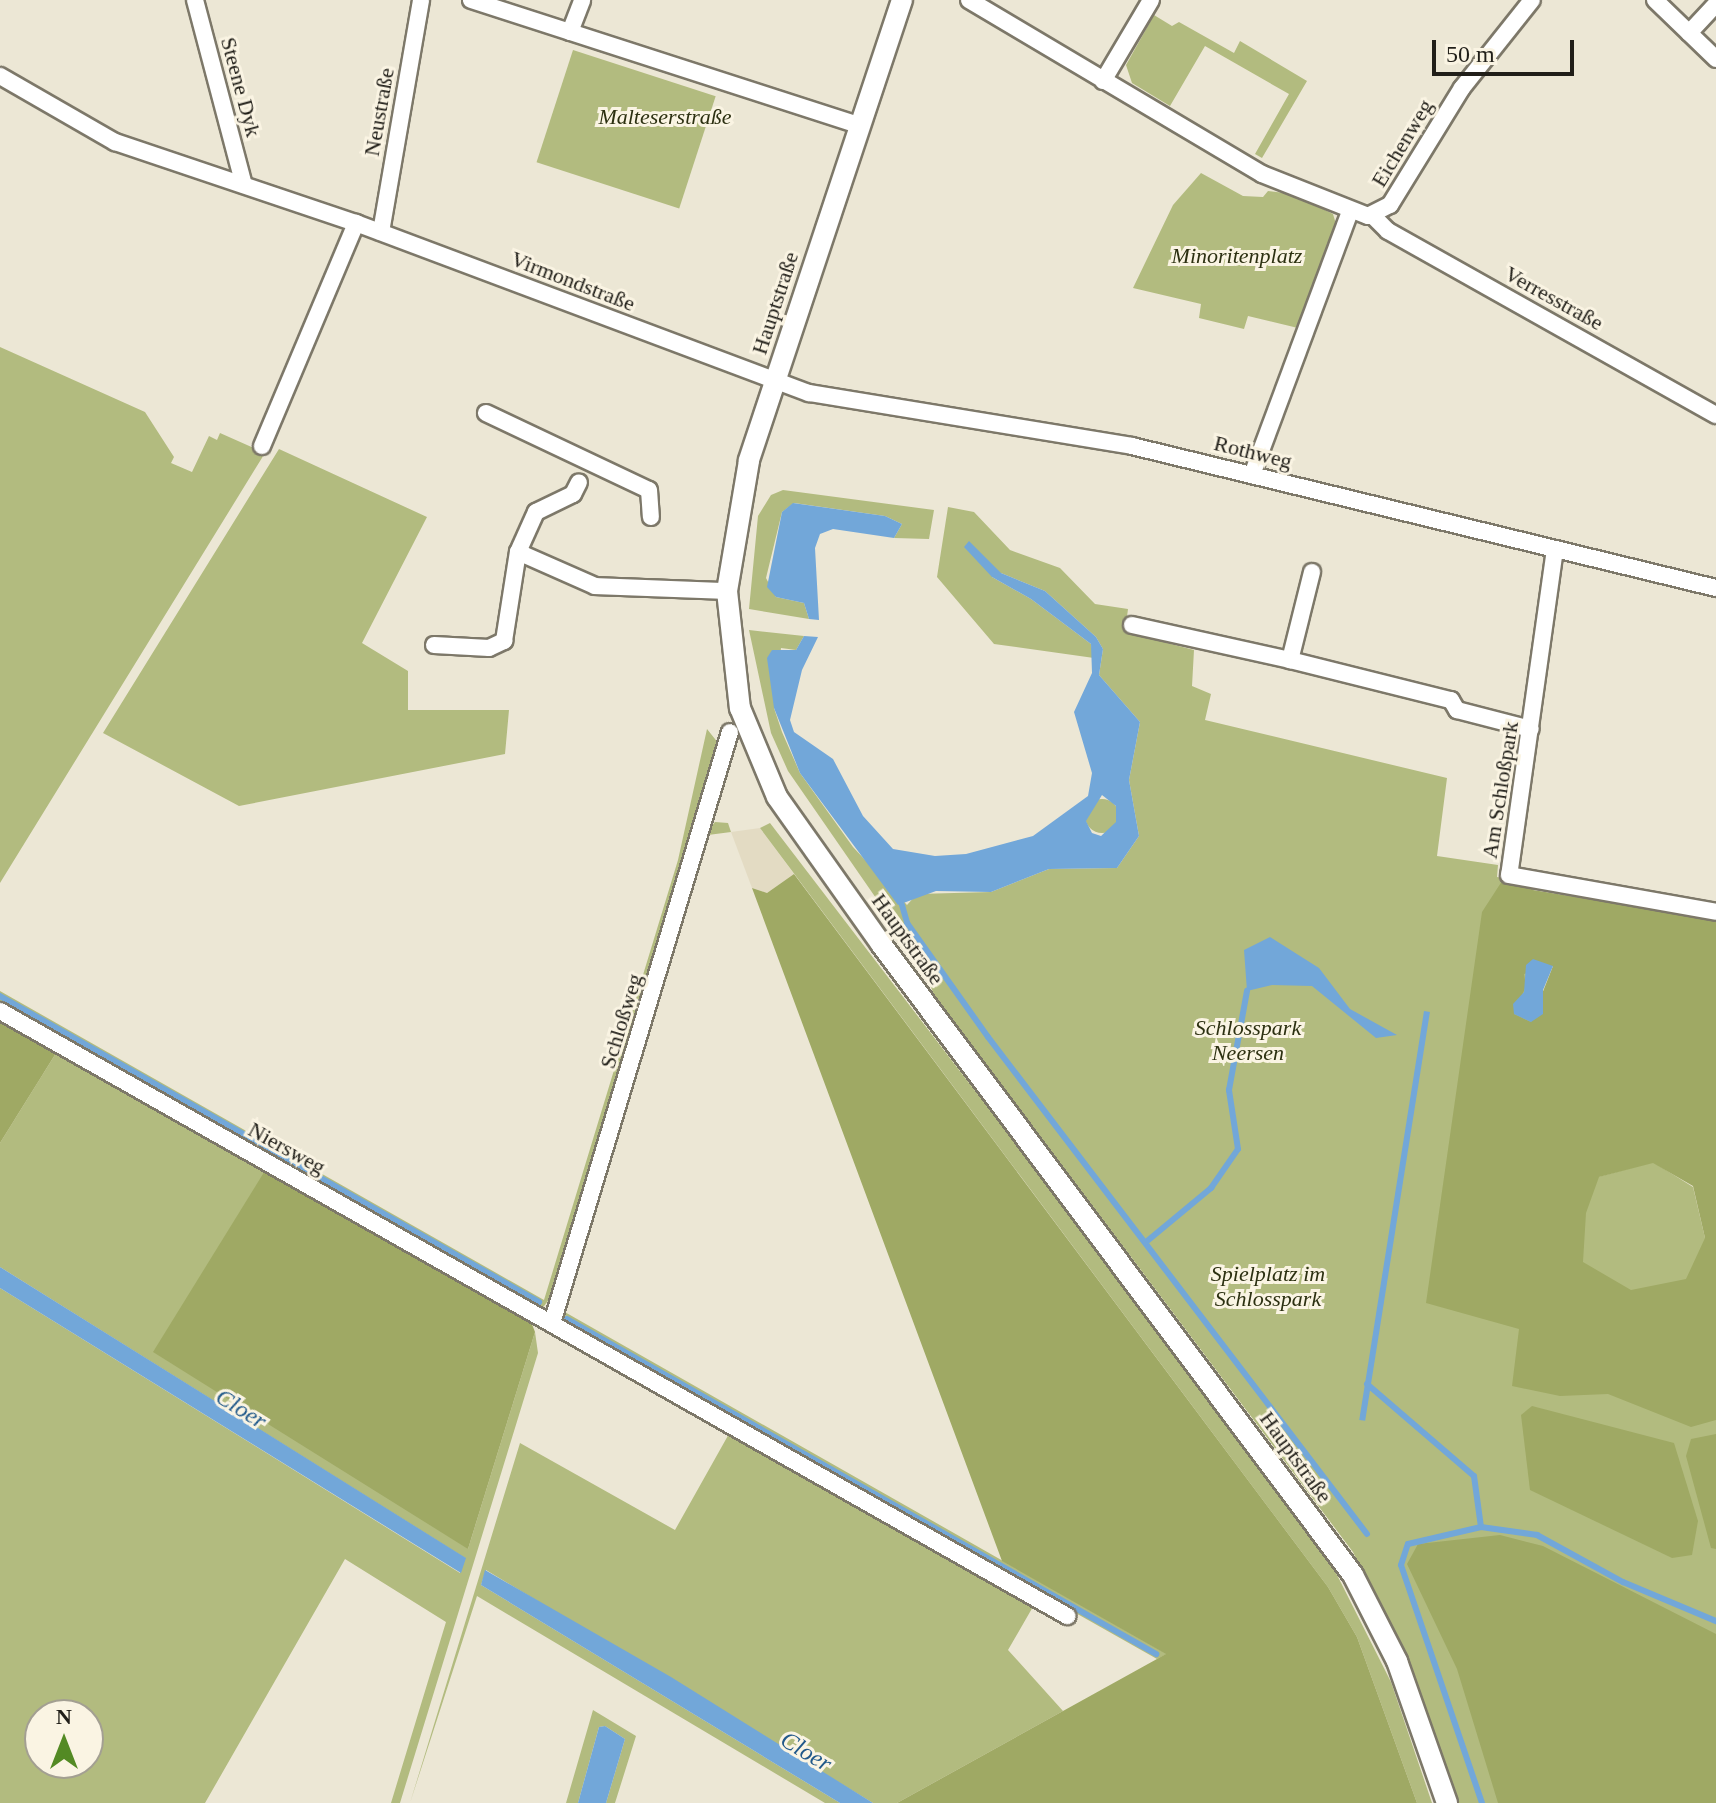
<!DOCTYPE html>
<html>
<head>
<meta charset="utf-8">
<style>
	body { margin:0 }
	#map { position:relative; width:1716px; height:1803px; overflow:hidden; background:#ece7d5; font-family:"Times New Roman",serif }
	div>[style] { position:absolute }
	.built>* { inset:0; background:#e3dbc3 }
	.green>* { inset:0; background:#b2bb7f; transform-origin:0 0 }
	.round { border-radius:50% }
	.forest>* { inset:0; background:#9fa964 }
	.water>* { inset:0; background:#72a7d9; transform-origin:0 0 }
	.stream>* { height:6px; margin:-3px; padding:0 3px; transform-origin:3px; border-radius:3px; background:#72a7d9 }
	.roads { filter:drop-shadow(2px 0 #7d7869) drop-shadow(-2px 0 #7d7869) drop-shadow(0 2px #7d7869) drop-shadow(0 -2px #7d7869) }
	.minor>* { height:16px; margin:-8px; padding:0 8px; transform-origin:8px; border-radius:8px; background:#fff }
	.tertiary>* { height:20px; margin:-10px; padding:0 10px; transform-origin:10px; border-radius:10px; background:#fff }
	span { translate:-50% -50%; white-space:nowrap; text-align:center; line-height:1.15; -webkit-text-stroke:6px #faf4e3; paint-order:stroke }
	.street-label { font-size:22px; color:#211f19 }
	.park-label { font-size:22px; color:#2c3011; font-style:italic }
	.water-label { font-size:24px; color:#21598a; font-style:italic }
	.north { position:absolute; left:24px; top:1699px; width:80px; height:80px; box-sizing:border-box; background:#faf4e3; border:2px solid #a39f92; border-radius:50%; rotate:0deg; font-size:22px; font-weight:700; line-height:32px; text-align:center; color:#211f19 }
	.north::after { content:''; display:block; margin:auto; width:28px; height:36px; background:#538a24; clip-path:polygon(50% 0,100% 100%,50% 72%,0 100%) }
	.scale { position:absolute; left:1432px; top:40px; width:142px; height:36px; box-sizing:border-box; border:4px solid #211f19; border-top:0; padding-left:10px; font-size:24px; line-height:28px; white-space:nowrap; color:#211f19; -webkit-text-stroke:6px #faf4e3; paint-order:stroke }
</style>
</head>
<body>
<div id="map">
	<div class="built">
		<div style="clip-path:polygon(760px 828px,794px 874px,767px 893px,752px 888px,731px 832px)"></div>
	</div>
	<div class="green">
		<div style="clip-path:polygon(1154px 15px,1172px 26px,1179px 22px,1234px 53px,1240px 41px,1307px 81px,1262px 158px,1255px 154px,1289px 94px,1205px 46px,1170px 106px,1132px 83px,1126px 65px)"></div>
		<div style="left:573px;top:50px;width:150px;height:118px;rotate:18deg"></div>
		<div style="clip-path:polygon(1201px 173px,1243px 196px,1263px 197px,1268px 191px,1293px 194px,1333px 214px,1336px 224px,1298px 328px,1248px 316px,1244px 329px,1199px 318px,1201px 304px,1133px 288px,1173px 205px)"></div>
		<div style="clip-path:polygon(0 347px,145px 412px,174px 457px,171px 463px,192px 472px,209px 436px,217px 440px,220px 433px,265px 453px,0 883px)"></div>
		<div style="clip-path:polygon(279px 449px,427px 517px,362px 643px,408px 671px,408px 710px,509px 710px,505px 754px,239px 806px,103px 733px)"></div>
		<div style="clip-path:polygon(783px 490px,934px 510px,929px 539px,894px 538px,902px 524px,885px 516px,794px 503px,782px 512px,766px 578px,776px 597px,804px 603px,809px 619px,749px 609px,758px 516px,771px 495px)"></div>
		<div style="clip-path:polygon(948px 507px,974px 512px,1010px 550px,1060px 568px,1095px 604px,1128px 609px,1125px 632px,1194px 650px,1192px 686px,1211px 694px,1205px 720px,1447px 778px,1437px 856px,1498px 865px,1497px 877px,1504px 878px,1598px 1177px,1653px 1162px,1693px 1187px,1705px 1238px,1716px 1240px,1716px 1803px,1455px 1803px,1415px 1682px,1353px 1552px,934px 995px,923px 966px,788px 771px,771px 733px,749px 630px,804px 636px,796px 650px,781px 648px,774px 708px,782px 732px,800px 773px,853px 847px,907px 905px,917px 894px,991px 892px,1049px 869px,1117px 868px,1139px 836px,1129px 780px,1140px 722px,1099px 675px,1103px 649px,1096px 637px,1045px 591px,1001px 573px,992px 577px,1031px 599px,1091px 644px,1094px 658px,994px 644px,937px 577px)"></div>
		<div style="clip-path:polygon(707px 729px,719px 744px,557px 1289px,541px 1310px,0 1003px,0 991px,544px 1300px,678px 860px)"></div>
		<div class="round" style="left:1085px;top:799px;width:34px;height:34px"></div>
		<div style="clip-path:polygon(715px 822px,728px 823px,731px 832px,708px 835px,563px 1311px,1167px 1654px,1157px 1659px,560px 1321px,707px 832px)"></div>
		<div style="clip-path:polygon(770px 823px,1285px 1496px,1330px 1561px,1391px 1682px,1432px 1803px,1417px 1803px,1357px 1637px,1328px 1587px,760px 828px)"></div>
		<div style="clip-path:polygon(evenodd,58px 1050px,266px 1169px,468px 1549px,535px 1332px,538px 1353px,400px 1803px,391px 1803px,446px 1622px,345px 1559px,205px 1803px,0 1803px,0 1288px,460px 1573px,465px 1558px,0 1267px,0 1143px,58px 1050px,40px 1715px,88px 1715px,88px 1763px,40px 1763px,40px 1715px)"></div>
		<div style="clip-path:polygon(730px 1432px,1034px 1605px,1008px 1650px,1063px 1711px,897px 1803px,873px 1803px,486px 1570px,481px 1585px,840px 1803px,825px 1803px,477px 1596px,410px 1803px,520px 1443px,675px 1530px)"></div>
		<div style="clip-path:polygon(593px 1710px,636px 1736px,615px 1803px,606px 1803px,625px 1739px,605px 1726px,599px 1727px,578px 1803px,566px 1803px)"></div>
	</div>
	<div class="forest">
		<div style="clip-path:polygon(794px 874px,1328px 1587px,1357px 1637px,1417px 1803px,897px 1803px,1166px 1654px,1002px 1561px,752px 888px,767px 893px)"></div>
		<div style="clip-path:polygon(evenodd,1504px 878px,1528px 883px,1533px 890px,1716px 920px,1716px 1420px,1691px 1427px,1608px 1394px,1560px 1396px,1512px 1386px,1519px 1329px,1426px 1303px,1482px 912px,1504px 878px,1553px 966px,1531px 1022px,1514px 1014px,1526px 986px,1524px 974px,1553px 966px,1504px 878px,1653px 1163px,1693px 1186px,1705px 1238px,1686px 1279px,1631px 1290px,1583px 1262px,1586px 1213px,1599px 1177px,1653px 1163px)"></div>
		<div style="clip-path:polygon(0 1018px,58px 1050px,0 1143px)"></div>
		<div style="clip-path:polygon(266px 1169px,530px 1319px,535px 1332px,468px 1549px,153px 1352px)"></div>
		<div style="clip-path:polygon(1532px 1406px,1674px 1443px,1698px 1521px,1692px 1555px,1672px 1558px,1530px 1490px,1521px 1415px)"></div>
		<div style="clip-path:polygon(1716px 1434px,1716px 1549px,1711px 1548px,1686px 1456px,1691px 1439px)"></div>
		<div style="clip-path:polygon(1500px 1535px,1543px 1546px,1716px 1634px,1716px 1803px,1498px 1803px,1457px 1669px,1407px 1564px,1418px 1544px)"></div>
	</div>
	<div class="water">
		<div style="clip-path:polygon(793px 503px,885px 516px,902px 524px,894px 538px,833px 529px,820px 534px,815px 548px,819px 620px,809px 619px,804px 603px,776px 597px,767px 587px,782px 512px)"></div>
		<div style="clip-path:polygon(evenodd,969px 541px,1001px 573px,1045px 591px,1096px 637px,1103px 649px,1099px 675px,1140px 722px,1129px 780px,1139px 836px,1117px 868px,1049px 869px,991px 892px,936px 891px,898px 905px,800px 773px,774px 708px,767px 658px,772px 650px,796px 650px,804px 636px,818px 637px,802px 670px,790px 720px,794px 732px,833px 759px,863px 816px,893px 849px,935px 856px,966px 854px,1033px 836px,1088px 796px,1092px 773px,1074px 712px,1092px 673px,1091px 644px,1031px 599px,992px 577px,964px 547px,969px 541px,1102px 795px,1116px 806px,1116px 822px,1101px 836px,1092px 833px,1086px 821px,1102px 795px)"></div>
		<div style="clip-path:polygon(1270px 937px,1319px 968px,1350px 1009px,1397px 1035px,1376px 1038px,1312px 986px,1272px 985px,1247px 991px,1244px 950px)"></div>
		<div style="clip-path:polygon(1533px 959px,1553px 966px,1543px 990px,1543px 1014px,1531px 1022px,1514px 1014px,1513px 1004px,1524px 992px,1526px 965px)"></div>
		<div style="left:1424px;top:1011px;width:6px;height:414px;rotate:9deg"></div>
		<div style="clip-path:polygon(0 1267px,466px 1558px,461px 1573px,0 1288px)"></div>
		<div style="clip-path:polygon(485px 1570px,671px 1677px,873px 1803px,840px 1803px,481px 1585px)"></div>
		<div style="clip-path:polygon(605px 1726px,625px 1739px,606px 1803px,578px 1803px,599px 1727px)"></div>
	</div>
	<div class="stream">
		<div style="left:902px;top:905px;width:19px;rotate:74deg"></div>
		<div style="left:907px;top:923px;width:140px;rotate:54.6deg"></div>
		<div style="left:988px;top:1037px;width:625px;rotate:52.67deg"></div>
		<div style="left:0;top:996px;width:620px;rotate:29.58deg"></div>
		<div style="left:1146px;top:1242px;width:85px;rotate:-39.7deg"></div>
		<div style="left:1211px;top:1188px;width:47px;rotate:-55.3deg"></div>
		<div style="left:1238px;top:1149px;width:60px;rotate:-98.7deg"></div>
		<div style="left:1229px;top:1090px;width:101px;rotate:-79.7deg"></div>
		<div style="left:567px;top:1319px;width:678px;rotate:29.63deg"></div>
		<div style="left:1367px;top:1384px;width:141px;rotate:40.7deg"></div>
		<div style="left:1474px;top:1476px;width:51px;rotate:82.2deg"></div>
		<div style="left:1482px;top:1803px;width:251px;rotate:-108.8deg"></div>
		<div style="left:1401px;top:1565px;width:22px;rotate:-72deg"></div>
		<div style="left:1408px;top:1544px;width:75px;rotate:-13.1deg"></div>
		<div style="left:1481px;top:1527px;width:57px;rotate:8.1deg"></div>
		<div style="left:1537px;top:1535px;width:98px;rotate:28.7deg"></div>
		<div style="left:1623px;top:1582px;width:101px;rotate:22.8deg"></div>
	</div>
	<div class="roads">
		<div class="minor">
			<div style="left:195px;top:0;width:191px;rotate:75.2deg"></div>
			<div style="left:471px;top:0;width:409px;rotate:17.9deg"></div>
			<div style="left:969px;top:0;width:341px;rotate:30.7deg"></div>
			<div style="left:1262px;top:174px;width:114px;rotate:21.6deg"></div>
			<div style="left:1368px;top:216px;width:25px;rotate:-27deg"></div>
			<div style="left:1390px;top:205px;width:137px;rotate:-58.4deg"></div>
			<div style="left:1462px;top:88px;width:112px;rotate:-51.5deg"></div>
			<div style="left:1655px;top:0;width:85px;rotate:44deg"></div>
			<div style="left:570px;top:32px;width:34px;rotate:-69deg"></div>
			<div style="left:1689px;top:33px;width:40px;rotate:-47deg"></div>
			<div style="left:0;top:76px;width:133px;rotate:29.9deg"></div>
			<div style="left:115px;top:142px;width:254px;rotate:18.6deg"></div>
			<div style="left:356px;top:223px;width:484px;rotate:20.6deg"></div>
			<div style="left:809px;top:393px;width:327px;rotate:9.3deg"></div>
			<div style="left:1132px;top:446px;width:601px;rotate:13.67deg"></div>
			<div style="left:1103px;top:81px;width:94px;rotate:-59.3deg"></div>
			<div style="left:1373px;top:216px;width:21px;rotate:45deg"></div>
			<div style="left:1388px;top:231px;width:376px;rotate:29.3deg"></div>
			<div style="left:381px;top:232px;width:235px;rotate:-80.2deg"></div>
			<div style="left:486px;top:413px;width:180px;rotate:25.3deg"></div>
			<div style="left:649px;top:490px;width:27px;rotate:86deg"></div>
			<div style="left:262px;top:446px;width:242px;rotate:-67.1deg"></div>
			<div style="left:1252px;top:475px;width:282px;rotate:-69.6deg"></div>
			<div style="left:1555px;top:549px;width:329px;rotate:98deg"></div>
			<div style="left:1509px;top:875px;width:210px;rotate:10.1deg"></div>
			<div style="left:518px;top:552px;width:44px;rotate:-65.8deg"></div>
			<div style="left:536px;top:512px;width:41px;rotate:-25.9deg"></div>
			<div style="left:573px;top:494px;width:13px;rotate:-63deg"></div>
			<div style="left:1312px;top:572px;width:91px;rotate:104deg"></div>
			<div style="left:1290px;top:660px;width:166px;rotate:14deg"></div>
			<div style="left:1451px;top:700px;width:12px;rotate:59deg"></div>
			<div style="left:1457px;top:710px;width:76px;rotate:14.4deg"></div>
			<div style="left:1132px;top:625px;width:162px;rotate:12.5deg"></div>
			<div style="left:434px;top:645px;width:55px;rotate:3.1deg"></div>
			<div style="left:489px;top:648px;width:17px;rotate:-25deg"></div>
			<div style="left:504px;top:641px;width:90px;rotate:-81.1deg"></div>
			<div style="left:518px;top:552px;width:84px;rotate:23.8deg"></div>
			<div style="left:595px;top:586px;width:132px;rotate:2.2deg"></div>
			<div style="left:0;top:1011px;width:1227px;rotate:29.55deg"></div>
			<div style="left:552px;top:1323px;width:617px;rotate:-73.24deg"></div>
		</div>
		<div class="tertiary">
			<div style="left:902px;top:0;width:486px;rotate:108.4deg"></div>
			<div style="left:749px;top:461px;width:132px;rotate:99.6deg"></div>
			<div style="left:727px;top:591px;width:118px;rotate:83.7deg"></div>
			<div style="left:740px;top:708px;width:96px;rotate:67.4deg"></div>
			<div style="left:777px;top:797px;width:180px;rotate:54.7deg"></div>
			<div style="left:881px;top:944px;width:788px;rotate:53.2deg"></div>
			<div style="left:1353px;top:1575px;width:97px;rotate:62.9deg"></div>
			<div style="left:1397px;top:1661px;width:151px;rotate:70.6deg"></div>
		</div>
	</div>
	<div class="street-label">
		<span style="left:241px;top:87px;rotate:75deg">Steene Dyk</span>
		<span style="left:379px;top:112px;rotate:-80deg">Neustraße</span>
		<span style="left:1402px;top:143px;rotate:-59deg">Eichenweg</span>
		<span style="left:573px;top:281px;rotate:21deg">Virmondstraße</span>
		<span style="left:1554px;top:298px;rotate:29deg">Verresstraße</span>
		<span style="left:775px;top:303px;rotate:-72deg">Hauptstraße</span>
		<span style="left:1253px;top:452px;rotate:14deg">Rothweg</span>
		<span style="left:1500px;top:790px;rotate:-81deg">Am Schloßpark</span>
		<span style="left:908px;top:939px;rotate:54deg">Hauptstraße</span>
		<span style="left:621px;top:1021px;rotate:-73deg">Schloßweg</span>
		<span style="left:287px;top:1148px;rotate:29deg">Niersweg</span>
		<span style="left:1296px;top:1457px;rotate:54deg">Hauptstraße</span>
	</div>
	<div class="park-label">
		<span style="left:665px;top:117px">Malteserstraße</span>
		<span style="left:1237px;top:256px">Minoritenplatz</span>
		<span style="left:1248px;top:1040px">Schlosspark<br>Neersen</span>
		<span style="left:1268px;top:1286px">Spielplatz im<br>Schlosspark</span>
	</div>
	<div class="water-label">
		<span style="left:241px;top:1409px;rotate:32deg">Cloer</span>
		<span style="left:806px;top:1752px;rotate:31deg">Cloer</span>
	</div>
	<div class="north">N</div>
	<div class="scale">50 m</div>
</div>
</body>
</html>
